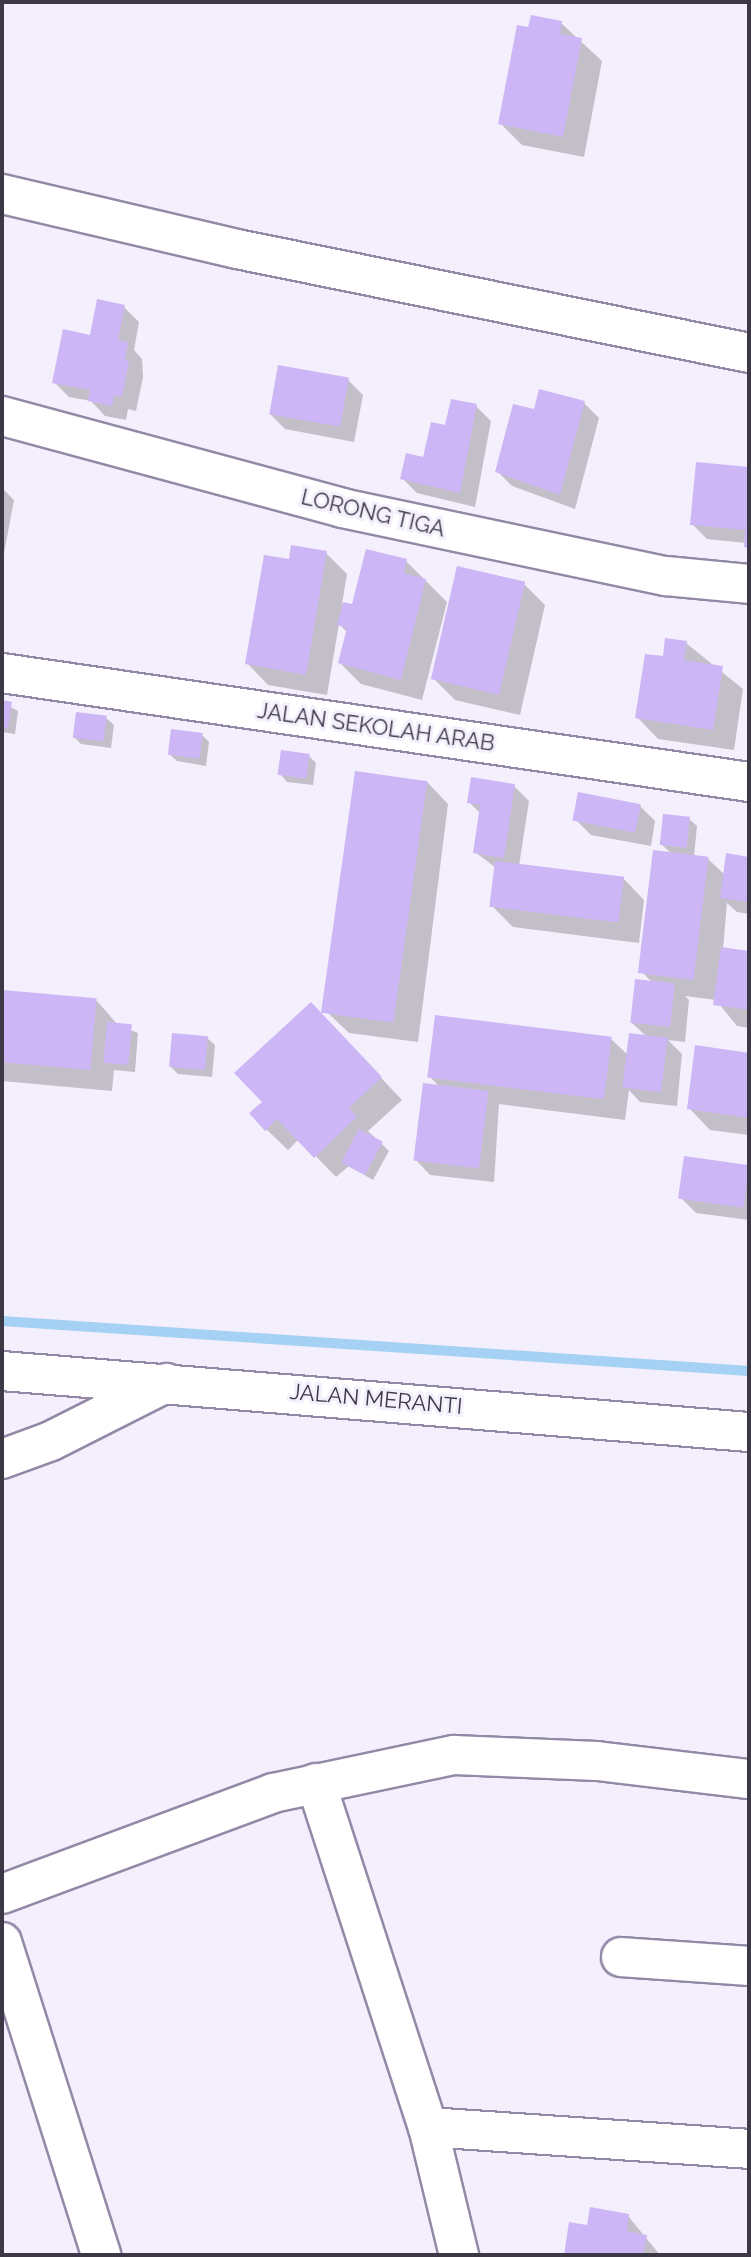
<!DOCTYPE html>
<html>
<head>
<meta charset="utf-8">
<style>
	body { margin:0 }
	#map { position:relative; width:751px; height:2257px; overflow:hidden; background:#f4effc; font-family:Raleway,sans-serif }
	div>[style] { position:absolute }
	.shadow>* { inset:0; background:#0003 }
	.stream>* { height:10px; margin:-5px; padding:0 5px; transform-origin:5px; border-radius:5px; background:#a4d1f4 }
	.building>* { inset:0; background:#cdb6f5; transform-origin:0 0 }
	.roads { filter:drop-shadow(2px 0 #9389a6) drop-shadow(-2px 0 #9389a6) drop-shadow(0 2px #9389a6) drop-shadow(0 -2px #9389a6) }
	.minor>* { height:38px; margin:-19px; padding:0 19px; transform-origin:19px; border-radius:19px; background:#fff }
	span { translate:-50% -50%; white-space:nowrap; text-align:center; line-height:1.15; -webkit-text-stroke:6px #f4effc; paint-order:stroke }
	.street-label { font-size:22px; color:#3d3845 }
	.frame { position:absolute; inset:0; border:4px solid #3d3845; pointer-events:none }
</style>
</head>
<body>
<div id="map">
	<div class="shadow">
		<div style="clip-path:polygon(561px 23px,602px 61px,584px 157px,522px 145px,500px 123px,530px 30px)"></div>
		<div style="clip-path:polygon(124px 307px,139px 322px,134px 350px,142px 359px,143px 377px,136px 411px,128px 409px,126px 420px,105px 416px,91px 401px,69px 397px,54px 382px)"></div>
		<div style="clip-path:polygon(348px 380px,363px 395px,354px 442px,285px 429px,270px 414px)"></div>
		<div style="clip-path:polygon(584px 403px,599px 418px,575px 509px,512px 486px,497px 471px,535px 412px)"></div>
		<div style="clip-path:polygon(476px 406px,491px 421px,475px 507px,417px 493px,402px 478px,424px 460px,446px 428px)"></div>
		<div style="clip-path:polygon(749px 469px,749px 550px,746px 543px,707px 539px,692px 524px)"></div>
		<div style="clip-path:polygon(2px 488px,14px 500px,2px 564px)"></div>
		<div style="clip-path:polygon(326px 553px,347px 574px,342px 604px,354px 607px,406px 561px,447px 602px,422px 700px,361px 684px,340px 663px,348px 633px,339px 624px,327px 695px,268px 685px,247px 663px,290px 562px)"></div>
		<div style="clip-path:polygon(524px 584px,545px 605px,520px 715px,455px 700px,433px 678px)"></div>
		<div style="clip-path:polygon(686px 643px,743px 689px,734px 750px,658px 739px,637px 717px,664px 659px)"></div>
		<div style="clip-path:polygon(2px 703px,18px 711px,15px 734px,2px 732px)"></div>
		<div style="clip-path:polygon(106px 718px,114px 725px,111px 748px,81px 744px,74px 737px)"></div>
		<div style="clip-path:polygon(202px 735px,209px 742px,206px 766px,177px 761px,169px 754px)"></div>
		<div style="clip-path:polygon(309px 756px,316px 763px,313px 785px,287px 782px,280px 774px)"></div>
		<div style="clip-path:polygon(427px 782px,448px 804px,418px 1042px,349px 1033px,327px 1012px)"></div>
		<div style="clip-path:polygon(514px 786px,529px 801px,519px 866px,623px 878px,644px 900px,639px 943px,513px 927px,492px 906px,496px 868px,475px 852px,481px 814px,469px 802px)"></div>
		<div style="clip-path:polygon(640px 806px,655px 821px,651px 846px,591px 835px,576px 820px)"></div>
		<div style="clip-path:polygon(689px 819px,697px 826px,694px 857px,708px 859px,725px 875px,749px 859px,749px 914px,737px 912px,727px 903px,723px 949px,749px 953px,749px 1028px,737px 1026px,716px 1000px,685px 996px,689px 1000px,685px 1042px,668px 1040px,682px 1054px,677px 1106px,640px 1102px,629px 1090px,625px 1120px,499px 1104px,494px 1182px,430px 1175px,416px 1160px,440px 1087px,430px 1077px,611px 1039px,629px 1056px,647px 1037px,632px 1023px,653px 983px,642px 972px,672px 854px,662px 845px)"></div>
		<div style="clip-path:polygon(2px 992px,97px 1001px,118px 1025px,138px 1033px,135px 1072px,114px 1070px,112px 1091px,2px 1081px)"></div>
		<div style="clip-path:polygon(332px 1026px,402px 1100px,368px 1131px,389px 1151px,373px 1180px,349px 1166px,336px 1177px,299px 1139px,288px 1150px,266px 1129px)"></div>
		<div style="clip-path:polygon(207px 1038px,215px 1045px,212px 1077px,178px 1074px,170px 1066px)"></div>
		<div style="clip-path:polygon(749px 1055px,749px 1135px,710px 1130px,689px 1108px)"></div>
		<div style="clip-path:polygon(749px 1167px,749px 1220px,696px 1213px,681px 1198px)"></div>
		<div style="clip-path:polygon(628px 2216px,660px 2255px,566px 2255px,589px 2227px)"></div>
	</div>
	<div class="stream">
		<div style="left:2px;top:1321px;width:749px;rotate:3.83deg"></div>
	</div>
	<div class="building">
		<div style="clip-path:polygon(531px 15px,562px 21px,560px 34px,582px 38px,563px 137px,498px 124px,517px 25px,528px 27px)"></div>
		<div style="clip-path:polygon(97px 299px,125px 305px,118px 340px,128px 342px,125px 360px,129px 361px,122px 397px,114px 395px,112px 406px,88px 401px,90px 390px,52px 383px,63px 329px,90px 335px)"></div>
		<div style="left:278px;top:365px;width:72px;height:50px;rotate:10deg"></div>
		<div style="clip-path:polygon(539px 389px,585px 401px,560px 495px,495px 472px,513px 404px,534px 409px)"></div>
		<div style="clip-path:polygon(451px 399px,477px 404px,460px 493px,400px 479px,406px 453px,423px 457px,431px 422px,445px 425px)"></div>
		<div style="clip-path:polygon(696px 462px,749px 467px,749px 548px,744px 547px,745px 530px,690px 525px)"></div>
		<div style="clip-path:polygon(291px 545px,327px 551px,306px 675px,245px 664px,264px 555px,289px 559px)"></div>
		<div style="clip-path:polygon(366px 549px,407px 559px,404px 573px,426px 579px,401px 680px,338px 663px,347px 628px,337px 625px,343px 602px,352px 604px)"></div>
		<div style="left:457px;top:566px;width:70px;height:116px;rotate:13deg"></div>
		<div style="clip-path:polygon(665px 638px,687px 641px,684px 660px,723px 666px,713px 730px,635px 718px,645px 654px,663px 656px)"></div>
		<div style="clip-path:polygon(2px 700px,12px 702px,8px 728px,2px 727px)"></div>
		<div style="left:76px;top:712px;width:31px;height:26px;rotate:7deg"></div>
		<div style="left:171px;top:729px;width:32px;height:26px;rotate:7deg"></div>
		<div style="left:281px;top:750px;width:29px;height:25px;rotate:8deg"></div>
		<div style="left:355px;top:771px;width:73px;height:244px;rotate:8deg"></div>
		<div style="clip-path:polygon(471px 777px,515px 784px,504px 858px,473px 853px,480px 805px,467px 803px)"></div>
		<div style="left:578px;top:792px;width:64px;height:29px;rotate:11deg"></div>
		<div style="left:663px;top:814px;width:27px;height:31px;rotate:6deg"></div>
		<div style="left:653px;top:850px;width:56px;height:124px;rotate:7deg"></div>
		<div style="clip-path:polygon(726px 853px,749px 857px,749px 902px,720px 898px)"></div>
		<div style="left:495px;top:861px;width:130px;height:46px;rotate:7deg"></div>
		<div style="clip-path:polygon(721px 947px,749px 951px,749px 1010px,713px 1005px)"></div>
		<div style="left:635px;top:979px;width:40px;height:44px;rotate:6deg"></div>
		<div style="left:2px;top:990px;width:95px;height:72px;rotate:5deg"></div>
		<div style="clip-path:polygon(311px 1002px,382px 1077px,349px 1108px,357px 1117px,314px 1158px,277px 1119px,265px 1131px,249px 1113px,262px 1102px,234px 1073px)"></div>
		<div style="left:435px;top:1015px;width:178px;height:63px;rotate:7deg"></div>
		<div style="left:107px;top:1022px;width:25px;height:41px;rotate:5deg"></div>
		<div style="left:172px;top:1033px;width:36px;height:34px;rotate:5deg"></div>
		<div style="left:629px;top:1033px;width:39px;height:55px;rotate:7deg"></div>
		<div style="clip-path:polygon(695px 1045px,749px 1053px,749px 1118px,687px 1109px)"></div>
		<div style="left:423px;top:1083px;width:66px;height:78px;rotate:7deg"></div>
		<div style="left:359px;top:1129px;width:27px;height:38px;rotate:28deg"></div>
		<div style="left:684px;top:1156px;width:66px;height:43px;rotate:8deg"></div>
		<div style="clip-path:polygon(590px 2207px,629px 2214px,627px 2231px,647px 2235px,643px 2255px,564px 2255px,569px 2222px,587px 2225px)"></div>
	</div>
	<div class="roads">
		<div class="minor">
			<div style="left:2px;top:194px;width:241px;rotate:13.2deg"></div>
			<div style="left:237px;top:249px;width:522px;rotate:11.48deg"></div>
			<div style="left:2px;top:416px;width:352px;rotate:15.1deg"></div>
			<div style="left:342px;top:508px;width:331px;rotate:11.9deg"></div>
			<div style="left:666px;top:576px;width:83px;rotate:5.5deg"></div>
			<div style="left:2px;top:673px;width:755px;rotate:8.3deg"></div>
			<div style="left:2px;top:1371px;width:749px;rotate:4.67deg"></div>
			<div style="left:2px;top:1459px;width:52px;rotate:-20.2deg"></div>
			<div style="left:51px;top:1441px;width:129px;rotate:-26.8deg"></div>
			<div style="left:316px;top:1783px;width:362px;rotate:72deg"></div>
			<div style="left:428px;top:2127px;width:132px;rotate:76.4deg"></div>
			<div style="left:2px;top:1894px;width:289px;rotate:-20.4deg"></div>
			<div style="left:273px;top:1793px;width:185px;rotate:-11.9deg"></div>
			<div style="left:454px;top:1755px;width:143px;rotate:2.4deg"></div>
			<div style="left:597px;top:1761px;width:153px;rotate:6.8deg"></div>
			<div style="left:2px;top:1942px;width:328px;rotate:72.4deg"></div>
			<div style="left:621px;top:1957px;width:128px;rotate:4deg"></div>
			<div style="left:428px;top:2127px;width:322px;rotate:3.9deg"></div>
		</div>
	</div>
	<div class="street-label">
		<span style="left:373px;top:513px;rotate:13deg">LORONG TIGA</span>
		<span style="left:376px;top:727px;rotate:8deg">JALAN SEKOLAH ARAB</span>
		<span style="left:376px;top:1399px;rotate:5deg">JALAN MERANTI</span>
	</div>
	<div class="frame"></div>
</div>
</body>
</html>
